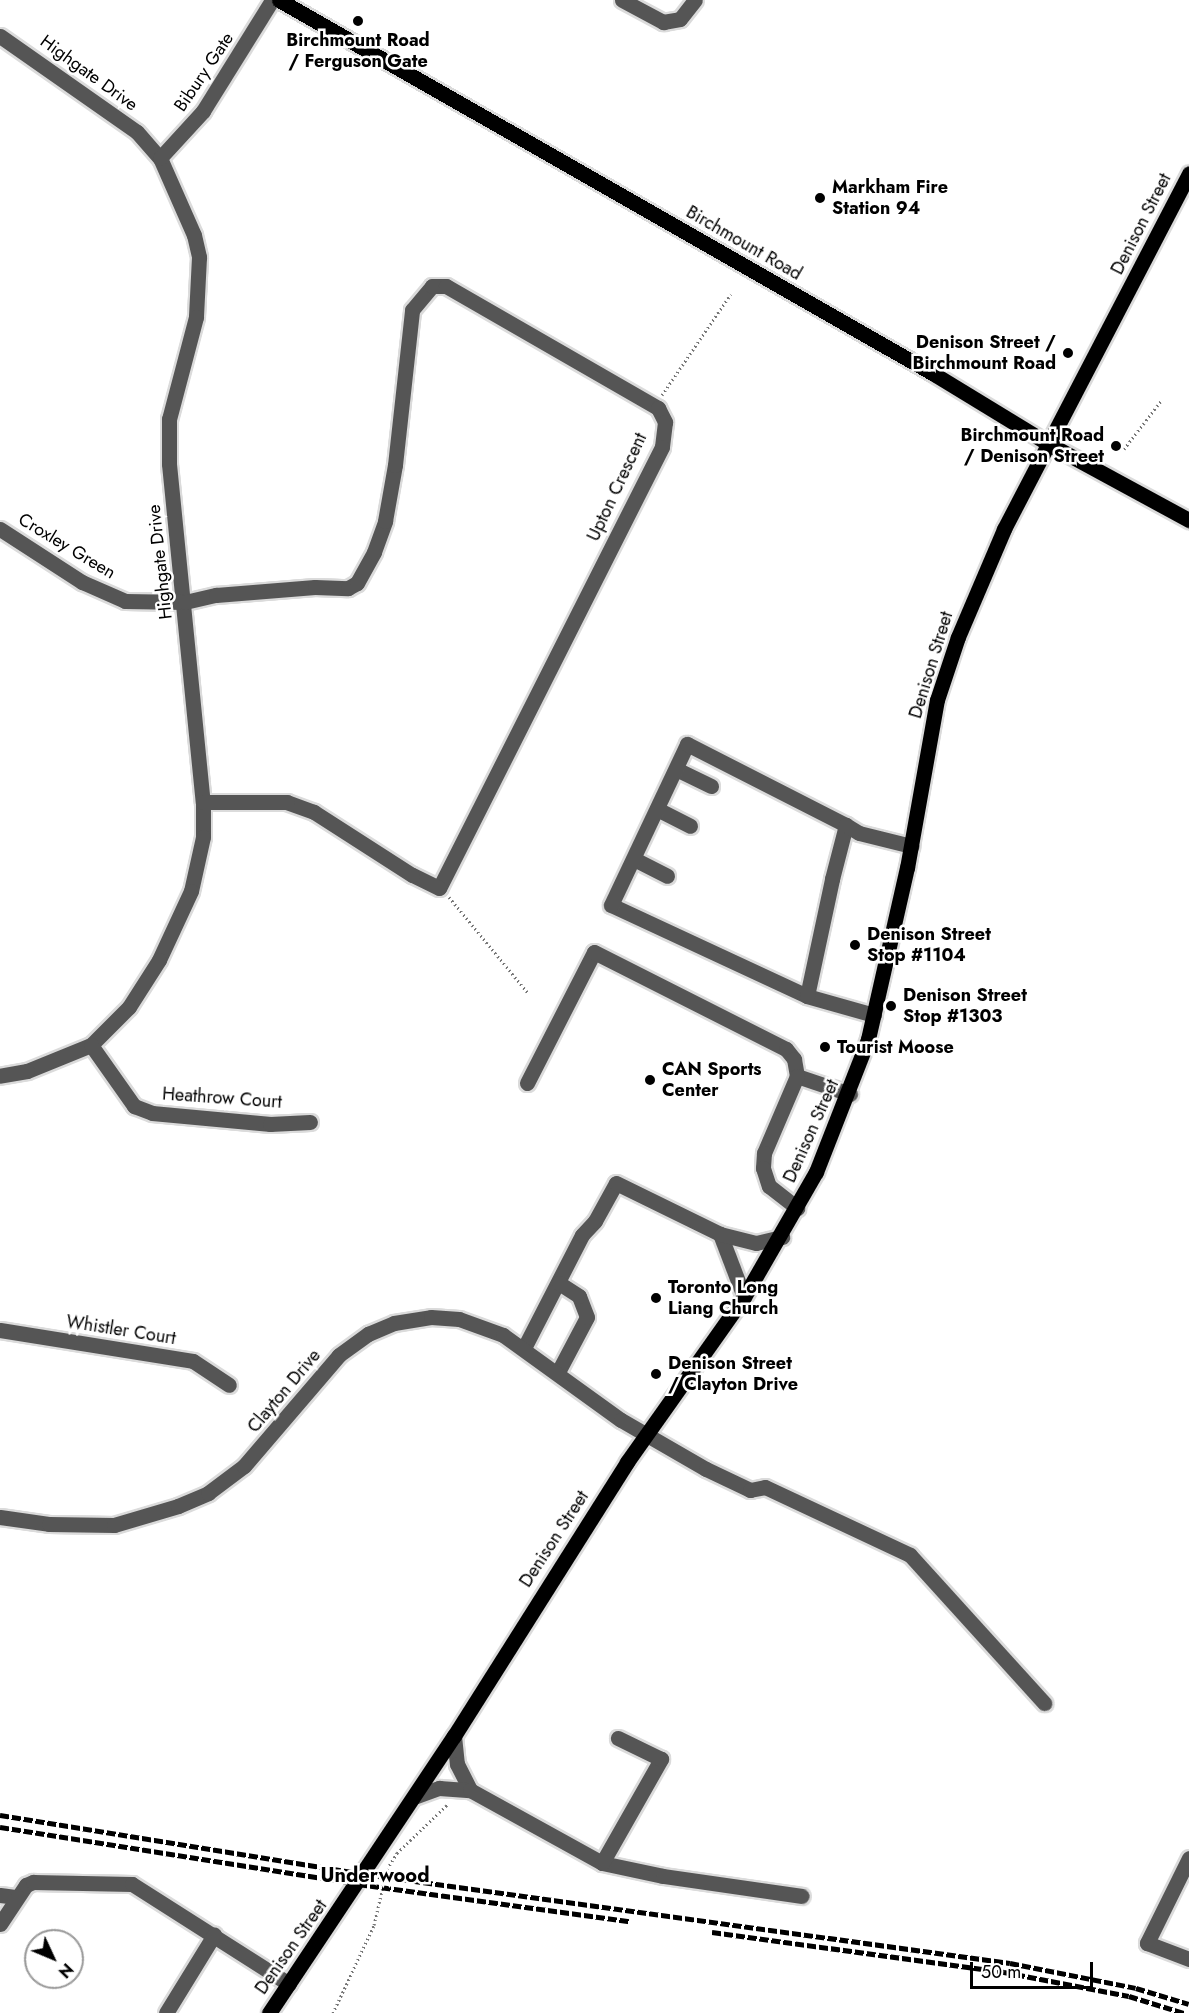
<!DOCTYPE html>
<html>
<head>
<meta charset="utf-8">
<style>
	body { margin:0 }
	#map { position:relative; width:1189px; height:2013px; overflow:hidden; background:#fff; font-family:Jost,sans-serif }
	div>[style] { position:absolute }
	.path>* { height:3px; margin-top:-1.5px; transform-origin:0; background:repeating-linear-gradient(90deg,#777 0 1.5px,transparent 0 4.5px) }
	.roads { filter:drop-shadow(2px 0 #dbdbdb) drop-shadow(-2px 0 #dbdbdb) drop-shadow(0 2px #dbdbdb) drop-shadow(0 -2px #dbdbdb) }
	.minor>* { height:15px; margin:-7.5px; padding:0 7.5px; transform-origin:7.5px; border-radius:7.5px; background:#555 }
	.major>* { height:15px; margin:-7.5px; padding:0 7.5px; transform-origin:7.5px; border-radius:7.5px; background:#000 }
	.rail>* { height:4.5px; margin-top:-2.25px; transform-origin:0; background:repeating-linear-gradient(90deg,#000 0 9px,transparent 0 12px) }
	.dots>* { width:16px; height:16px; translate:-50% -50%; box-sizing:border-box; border:3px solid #fff; border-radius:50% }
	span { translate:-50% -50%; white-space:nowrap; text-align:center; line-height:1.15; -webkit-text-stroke:5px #fff; paint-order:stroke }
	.poi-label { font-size:18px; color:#000; font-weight:700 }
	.left { translate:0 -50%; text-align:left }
	.right { translate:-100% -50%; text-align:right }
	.street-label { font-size:18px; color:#000 }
	.neighbourhood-label { font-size:20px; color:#000; font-weight:700 }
	.north { position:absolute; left:24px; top:1929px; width:60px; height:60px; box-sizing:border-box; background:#fff; border:2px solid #999; border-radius:50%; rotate:134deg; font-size:16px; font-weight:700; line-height:24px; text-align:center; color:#000 }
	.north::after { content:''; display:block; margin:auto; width:21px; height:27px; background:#000; clip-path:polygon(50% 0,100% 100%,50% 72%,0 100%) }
	.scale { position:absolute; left:970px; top:1962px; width:123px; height:27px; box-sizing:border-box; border:3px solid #000; border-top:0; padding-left:8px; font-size:18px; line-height:21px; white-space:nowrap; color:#000; -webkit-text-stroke:4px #fff; paint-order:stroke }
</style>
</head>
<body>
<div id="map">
	<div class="path">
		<div style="left:662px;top:395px;width:122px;rotate:-55.7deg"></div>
		<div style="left:1124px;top:449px;width:61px;rotate:-52.4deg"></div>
		<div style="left:449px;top:897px;width:124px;rotate:50.5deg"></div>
		<div style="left:333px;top:2013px;width:97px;rotate:-65deg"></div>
		<div style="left:374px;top:1925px;width:57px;rotate:-76.9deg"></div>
		<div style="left:387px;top:1869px;width:19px;rotate:-58deg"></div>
		<div style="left:397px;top:1853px;width:71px;rotate:-43.9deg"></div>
	</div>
	<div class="roads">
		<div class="minor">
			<div style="left:622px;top:0;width:47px;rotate:28.2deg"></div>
			<div style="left:663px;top:22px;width:17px;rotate:-10deg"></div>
			<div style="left:680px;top:19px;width:24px;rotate:-52deg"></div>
			<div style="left:0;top:36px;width:167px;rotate:35deg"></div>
			<div style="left:137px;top:132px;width:35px;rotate:49deg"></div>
			<div style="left:160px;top:158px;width:84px;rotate:66.2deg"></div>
			<div style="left:194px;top:235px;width:23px;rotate:77deg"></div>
			<div style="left:199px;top:257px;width:60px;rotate:92.9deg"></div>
			<div style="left:196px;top:317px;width:106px;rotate:104.8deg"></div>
			<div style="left:169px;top:419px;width:45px;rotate:90deg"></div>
			<div style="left:169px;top:464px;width:340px;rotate:84.3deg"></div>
			<div style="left:203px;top:802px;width:35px;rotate:90deg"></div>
			<div style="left:203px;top:837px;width:55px;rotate:102.5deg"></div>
			<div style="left:191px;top:891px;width:76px;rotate:114.9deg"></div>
			<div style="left:159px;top:960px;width:56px;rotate:122.6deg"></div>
			<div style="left:129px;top:1007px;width:54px;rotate:135deg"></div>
			<div style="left:91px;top:1045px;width:69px;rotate:157.9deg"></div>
			<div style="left:27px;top:1071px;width:27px;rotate:170deg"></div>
			<div style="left:160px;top:158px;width:64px;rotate:-47.5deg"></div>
			<div style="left:203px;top:111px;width:131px;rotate:-58.1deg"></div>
			<div style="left:0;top:529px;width:98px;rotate:32.9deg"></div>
			<div style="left:82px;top:582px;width:47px;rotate:23.8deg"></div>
			<div style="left:125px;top:601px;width:60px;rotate:1deg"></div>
			<div style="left:185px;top:602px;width:32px;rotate:-13deg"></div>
			<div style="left:216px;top:595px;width:99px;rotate:-4.6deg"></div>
			<div style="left:315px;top:587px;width:33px;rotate:2deg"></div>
			<div style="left:348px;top:588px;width:10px;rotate:-29deg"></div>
			<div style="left:357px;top:583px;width:35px;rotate:-61deg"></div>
			<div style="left:374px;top:552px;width:33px;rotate:-70deg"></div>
			<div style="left:385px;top:521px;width:57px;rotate:-79.9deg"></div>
			<div style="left:395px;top:465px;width:156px;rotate:-83.7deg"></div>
			<div style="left:412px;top:310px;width:31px;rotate:-50deg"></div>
			<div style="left:432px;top:286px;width:14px"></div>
			<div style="left:446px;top:286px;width:245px;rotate:29.9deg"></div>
			<div style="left:658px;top:408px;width:16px;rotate:63deg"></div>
			<div style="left:665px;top:422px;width:25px;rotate:97deg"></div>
			<div style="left:662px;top:447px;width:494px;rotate:116.8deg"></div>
			<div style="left:439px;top:888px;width:30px;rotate:-154deg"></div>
			<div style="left:412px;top:875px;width:117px;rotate:-147.3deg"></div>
			<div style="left:314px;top:812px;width:29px;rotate:-160deg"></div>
			<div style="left:287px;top:802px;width:84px;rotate:180deg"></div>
			<div style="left:676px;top:769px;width:39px;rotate:26deg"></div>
			<div style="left:657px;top:809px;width:37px;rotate:27deg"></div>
			<div style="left:634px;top:859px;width:37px;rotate:27deg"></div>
			<div style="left:807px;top:996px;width:216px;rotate:-155.1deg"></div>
			<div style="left:611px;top:905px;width:178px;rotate:-64.7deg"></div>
			<div style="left:687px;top:744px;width:178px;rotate:27deg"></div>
			<div style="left:874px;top:1015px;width:70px;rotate:-164.2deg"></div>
			<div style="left:807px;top:996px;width:120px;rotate:-77.9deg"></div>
			<div style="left:832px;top:879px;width:56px;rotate:-75.5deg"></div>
			<div style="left:846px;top:825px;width:15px;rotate:32deg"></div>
			<div style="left:859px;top:833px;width:54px;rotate:14deg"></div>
			<div style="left:91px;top:1045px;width:75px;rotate:54.8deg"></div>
			<div style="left:134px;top:1106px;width:19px;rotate:21deg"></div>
			<div style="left:152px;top:1113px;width:119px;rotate:5.3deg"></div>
			<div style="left:270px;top:1124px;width:40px;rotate:-2.9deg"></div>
			<div style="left:797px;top:1076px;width:56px;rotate:18.8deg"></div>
			<div style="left:527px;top:1083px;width:147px;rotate:-62.9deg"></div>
			<div style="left:594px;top:952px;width:215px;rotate:26.8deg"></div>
			<div style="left:786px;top:1049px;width:13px;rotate:51deg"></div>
			<div style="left:794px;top:1059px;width:17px;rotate:80deg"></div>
			<div style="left:797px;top:1076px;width:84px;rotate:113.2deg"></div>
			<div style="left:764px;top:1153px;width:15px;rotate:94deg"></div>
			<div style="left:763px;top:1168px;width:19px;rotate:72deg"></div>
			<div style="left:769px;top:1186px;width:36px;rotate:38deg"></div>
			<div style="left:720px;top:1234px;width:67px;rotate:69.1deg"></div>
			<div style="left:0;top:1330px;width:195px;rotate:9.1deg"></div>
			<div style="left:193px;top:1361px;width:43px;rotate:33.7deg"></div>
			<div style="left:524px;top:1348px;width:127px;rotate:-62.8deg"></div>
			<div style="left:582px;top:1235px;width:19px;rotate:-47deg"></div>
			<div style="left:595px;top:1221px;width:43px;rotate:-61.1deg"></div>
			<div style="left:616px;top:1183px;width:116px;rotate:26.1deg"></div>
			<div style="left:720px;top:1234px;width:37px;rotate:14deg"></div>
			<div style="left:756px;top:1243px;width:27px;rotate:-13deg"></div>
			<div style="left:558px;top:1372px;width:62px;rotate:-62.2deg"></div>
			<div style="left:587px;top:1317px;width:22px;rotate:-111deg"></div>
			<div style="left:579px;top:1296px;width:24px;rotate:-147deg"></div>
			<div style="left:0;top:1517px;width:49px;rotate:8.1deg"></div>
			<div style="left:49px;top:1524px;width:65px;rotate:0.9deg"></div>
			<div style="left:114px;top:1525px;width:67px;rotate:-16.5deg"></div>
			<div style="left:178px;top:1506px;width:33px;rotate:-23deg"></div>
			<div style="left:208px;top:1493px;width:45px;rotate:-36.9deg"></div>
			<div style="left:244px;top:1466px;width:146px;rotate:-49.4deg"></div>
			<div style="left:339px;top:1355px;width:36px;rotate:-36deg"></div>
			<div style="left:368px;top:1334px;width:28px;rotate:-23deg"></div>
			<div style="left:394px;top:1323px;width:37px;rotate:-9deg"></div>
			<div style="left:431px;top:1317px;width:28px;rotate:4deg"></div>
			<div style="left:459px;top:1319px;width:47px;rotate:20deg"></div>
			<div style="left:503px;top:1335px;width:145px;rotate:35.8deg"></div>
			<div style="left:621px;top:1420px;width:98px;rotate:30deg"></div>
			<div style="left:706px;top:1469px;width:49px;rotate:25.5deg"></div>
			<div style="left:750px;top:1490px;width:15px;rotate:-11deg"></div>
			<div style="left:765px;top:1487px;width:160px;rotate:25.1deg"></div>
			<div style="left:910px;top:1555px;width:200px;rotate:47.8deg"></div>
			<div style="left:454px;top:1736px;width:28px;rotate:84deg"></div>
			<div style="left:457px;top:1764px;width:29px;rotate:63deg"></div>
			<div style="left:414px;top:1797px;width:27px;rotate:-20deg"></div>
			<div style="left:439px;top:1788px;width:31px;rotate:4deg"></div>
			<div style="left:470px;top:1790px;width:151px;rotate:28.9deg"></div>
			<div style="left:602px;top:1863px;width:62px;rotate:12deg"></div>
			<div style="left:663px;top:1876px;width:140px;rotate:8.2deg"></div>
			<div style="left:1189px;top:1858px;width:95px;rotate:116.3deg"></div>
			<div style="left:1147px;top:1943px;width:45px;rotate:20.9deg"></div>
			<div style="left:602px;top:1863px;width:120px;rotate:-60.4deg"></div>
			<div style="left:661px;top:1759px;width:48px;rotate:-154deg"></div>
			<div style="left:0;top:1895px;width:17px;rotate:7deg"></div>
			<div style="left:0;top:1924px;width:47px;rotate:-56.3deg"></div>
			<div style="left:26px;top:1885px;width:8px;rotate:-23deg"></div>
			<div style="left:33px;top:1882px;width:99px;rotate:1.2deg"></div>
			<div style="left:132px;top:1884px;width:186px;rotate:32.5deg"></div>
			<div style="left:166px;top:2013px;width:92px;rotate:-58.4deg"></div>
		</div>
		<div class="major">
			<div style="left:279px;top:0;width:754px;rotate:29.73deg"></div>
			<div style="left:934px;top:374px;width:132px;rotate:31.4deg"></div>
			<div style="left:1047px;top:443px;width:162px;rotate:28.5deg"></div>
			<div style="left:269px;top:2013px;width:333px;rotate:-56.3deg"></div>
			<div style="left:454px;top:1736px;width:324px;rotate:-57.7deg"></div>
			<div style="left:627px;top:1462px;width:202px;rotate:-54.7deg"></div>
			<div style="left:744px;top:1297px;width:144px;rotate:-60.1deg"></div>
			<div style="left:816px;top:1172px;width:143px;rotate:-68.6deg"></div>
			<div style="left:868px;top:1039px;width:175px;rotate:-77.2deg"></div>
			<div style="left:907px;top:868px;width:171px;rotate:-79.9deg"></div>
			<div style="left:937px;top:700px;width:66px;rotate:-71.6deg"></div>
			<div style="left:958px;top:637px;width:117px;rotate:-66.9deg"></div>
			<div style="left:1004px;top:529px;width:401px;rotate:-62.5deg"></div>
		</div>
	</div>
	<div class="rail">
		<div style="left:0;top:1815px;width:369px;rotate:9.2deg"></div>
		<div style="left:364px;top:1874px;width:652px;rotate:7.84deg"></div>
		<div style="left:1010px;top:1963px;width:128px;rotate:11.2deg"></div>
		<div style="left:1136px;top:1988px;width:55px;rotate:16.8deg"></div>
		<div style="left:0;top:1827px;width:363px;rotate:9deg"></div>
		<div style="left:358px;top:1884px;width:274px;rotate:7.8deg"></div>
		<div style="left:712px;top:1932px;width:295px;rotate:7.8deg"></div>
		<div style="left:1004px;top:1972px;width:127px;rotate:10.9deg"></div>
		<div style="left:1129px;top:1996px;width:58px;rotate:17.2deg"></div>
	</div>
	<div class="dots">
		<div style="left:358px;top:21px;background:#000"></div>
		<div style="left:820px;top:198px;background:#000"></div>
		<div style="left:1068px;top:353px;background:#000"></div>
		<div style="left:1116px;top:446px;background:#000"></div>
		<div style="left:855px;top:945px;background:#000"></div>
		<div style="left:891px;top:1006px;background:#000"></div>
		<div style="left:825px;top:1047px;background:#000"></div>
		<div style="left:650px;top:1080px;background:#000"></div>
		<div style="left:656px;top:1298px;background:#000"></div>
		<div style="left:656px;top:1374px;background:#000"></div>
	</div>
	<div class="poi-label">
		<span style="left:358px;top:51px">Birchmount Road<br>/ Ferguson Gate</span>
		<span class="left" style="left:832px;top:198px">Markham Fire<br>Station 94</span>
		<span class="right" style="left:1056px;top:353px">Denison Street /<br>Birchmount Road</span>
		<span class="right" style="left:1104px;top:446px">Birchmount Road<br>/ Denison Street</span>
		<span class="left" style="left:867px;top:945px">Denison Street<br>Stop #1104</span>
		<span class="left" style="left:903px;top:1006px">Denison Street<br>Stop #1303</span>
		<span class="left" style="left:837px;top:1047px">Tourist Moose</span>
		<span class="left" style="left:662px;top:1080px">CAN Sports<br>Center</span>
		<span class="left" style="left:668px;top:1298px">Toronto Long<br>Liang Church</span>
		<span class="left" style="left:668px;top:1374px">Denison Street<br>/ Clayton Drive</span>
	</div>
	<div class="street-label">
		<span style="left:204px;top:72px;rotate:-56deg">Bibury Gate</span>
		<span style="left:89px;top:73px;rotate:36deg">Highgate Drive</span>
		<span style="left:1141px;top:224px;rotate:-63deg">Denison Street</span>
		<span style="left:744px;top:243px;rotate:30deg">Birchmount Road</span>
		<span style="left:617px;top:487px;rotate:-65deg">Upton Crescent</span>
		<span style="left:67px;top:546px;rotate:31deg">Croxley Green</span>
		<span style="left:160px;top:562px;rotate:-96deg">Highgate Drive</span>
		<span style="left:931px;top:665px;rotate:-73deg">Denison Street</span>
		<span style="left:222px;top:1098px;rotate:4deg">Heathrow Court</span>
		<span style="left:811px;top:1131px;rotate:-66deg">Denison Street</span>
		<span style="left:121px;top:1330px;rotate:9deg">Whistler Court</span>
		<span style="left:284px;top:1391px;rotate:-50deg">Clayton Drive</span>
		<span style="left:554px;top:1539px;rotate:-57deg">Denison Street</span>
		<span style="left:291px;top:1947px;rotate:-55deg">Denison Street</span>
	</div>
	<div class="neighbourhood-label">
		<span style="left:375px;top:1875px">Underwood</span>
	</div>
	<div class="north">N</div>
	<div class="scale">50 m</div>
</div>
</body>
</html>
